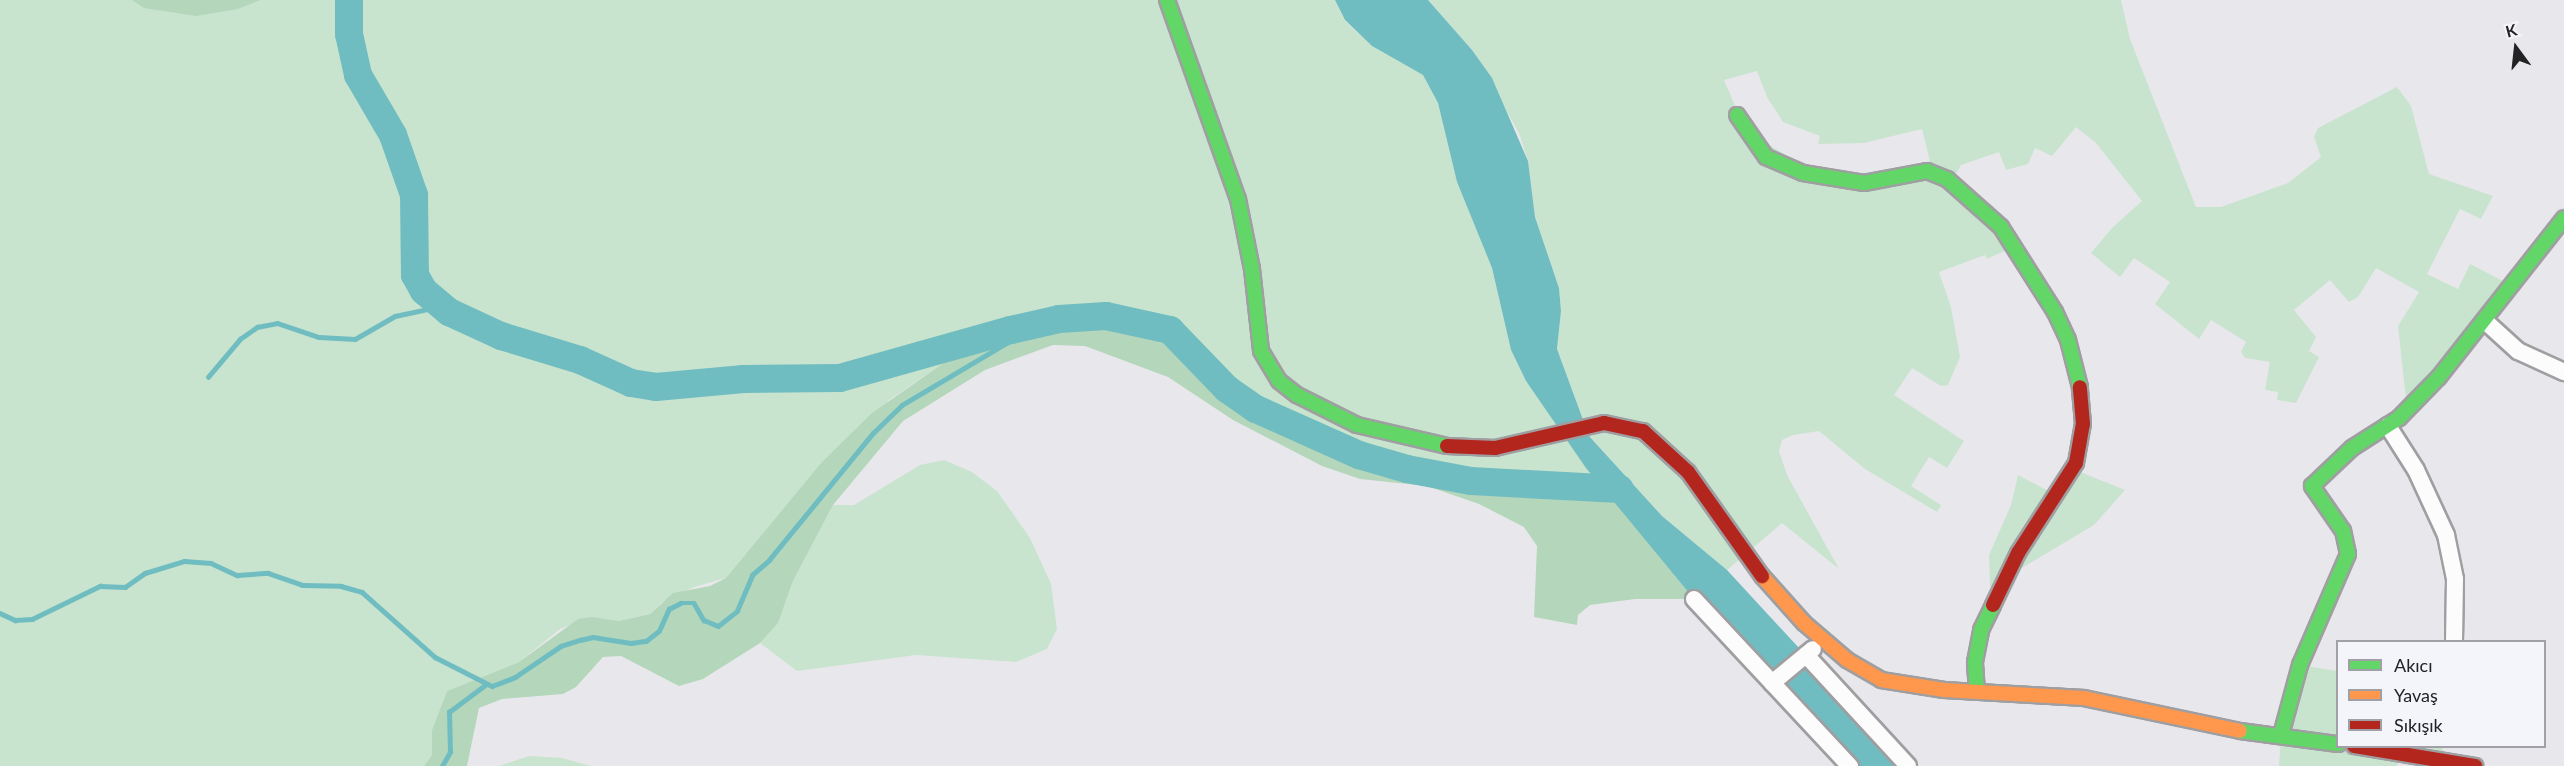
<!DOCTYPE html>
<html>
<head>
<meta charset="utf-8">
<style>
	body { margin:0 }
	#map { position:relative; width:2564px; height:766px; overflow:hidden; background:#e8e8ec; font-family:Lato,sans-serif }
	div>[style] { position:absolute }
	.green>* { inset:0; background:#c9e4ce }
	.forest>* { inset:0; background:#b4d6bb }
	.water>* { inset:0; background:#70bdc1 }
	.stream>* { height:4.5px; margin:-2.25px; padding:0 2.25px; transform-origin:2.25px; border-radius:2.25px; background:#70bdc1 }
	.river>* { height:28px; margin:-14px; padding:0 14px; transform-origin:14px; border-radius:14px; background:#70bdc1 }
	.roads { filter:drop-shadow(2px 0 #9f9fa2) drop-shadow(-2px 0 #9f9fa2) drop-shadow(0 2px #9f9fa2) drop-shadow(0 -2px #9f9fa2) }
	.street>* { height:16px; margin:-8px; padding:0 8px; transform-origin:8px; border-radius:8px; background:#fcfcfc }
	.fast>* { height:14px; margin:-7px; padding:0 7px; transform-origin:7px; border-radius:7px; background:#63d668 }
	.slow>* { height:14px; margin:-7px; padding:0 7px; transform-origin:7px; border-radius:7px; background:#ff974d }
	.jam>* { height:14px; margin:-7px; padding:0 7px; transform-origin:7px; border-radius:7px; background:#b3261e }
	span { translate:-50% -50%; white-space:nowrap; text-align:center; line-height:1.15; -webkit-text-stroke:4.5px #f4f4fb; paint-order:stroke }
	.legend { position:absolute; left:2336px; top:640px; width:210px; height:108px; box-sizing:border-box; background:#f4f4fb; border:2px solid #a0a0a6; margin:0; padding:8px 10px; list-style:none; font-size:18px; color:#232326 }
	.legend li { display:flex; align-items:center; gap:12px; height:30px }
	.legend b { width:30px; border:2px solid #a0a0a6 }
	.north { position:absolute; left:2486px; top:18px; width:60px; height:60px; -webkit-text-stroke:4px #f4f4fb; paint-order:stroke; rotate:345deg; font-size:16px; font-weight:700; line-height:24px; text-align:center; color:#232326 }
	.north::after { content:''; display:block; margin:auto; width:21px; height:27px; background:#232326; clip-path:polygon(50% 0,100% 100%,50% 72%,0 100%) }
</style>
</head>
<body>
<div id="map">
	<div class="green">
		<div style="clip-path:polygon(0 0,132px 0,238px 9px,261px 0,1335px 0,1345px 21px,1372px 46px,1423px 75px,1438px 103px,1457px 182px,1492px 268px,1511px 350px,1526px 381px,1604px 489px,1471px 481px,1407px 469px,1359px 455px,1256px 409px,1227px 389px,1189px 346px,1059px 319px,945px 362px,889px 400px,791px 500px,726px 578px,694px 587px,662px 602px,650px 614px,619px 621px,592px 617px,560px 629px,519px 662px,447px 691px,432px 730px,432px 755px,424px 766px,0 766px)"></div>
		<div style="clip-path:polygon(evenodd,1428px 0,2121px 0,2130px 39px,2196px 207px,2221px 207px,2288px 183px,2321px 157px,2314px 137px,2318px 128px,2397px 87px,2411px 106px,2429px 174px,2493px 196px,2481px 219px,2460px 209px,2427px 274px,2458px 289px,2470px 264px,2513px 286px,2407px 409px,2398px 326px,2419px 292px,2376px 268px,2358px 297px,2349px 302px,2330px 280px,2294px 310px,2316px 337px,2309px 351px,2319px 357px,2296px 403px,2277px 400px,2278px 392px,2265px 390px,2270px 362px,2245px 358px,2241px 352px,2246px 342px,2211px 320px,2199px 339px,2155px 304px,2170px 282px,2134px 258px,2120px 277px,2091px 253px,2112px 228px,2142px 201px,2096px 143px,2076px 127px,2052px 156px,2035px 148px,2028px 164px,2006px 170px,1999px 152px,1961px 165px,1951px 182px,2015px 246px,1987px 259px,1985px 255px,1939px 272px,1951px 307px,1960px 357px,1948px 385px,1941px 386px,1912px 368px,1894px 395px,1964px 441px,1947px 468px,1929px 457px,1911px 486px,1941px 505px,1937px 512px,1865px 469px,1819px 431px,1793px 435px,1782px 440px,1779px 451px,1787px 475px,1839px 569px,1782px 523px,1727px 570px,1662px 516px,1589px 436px,1557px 349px,1561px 311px,1559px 288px,1535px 217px,1528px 161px,1519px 133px,1472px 50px,1428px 0,1757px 71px,1767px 97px,1783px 122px,1820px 136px,1818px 144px,1864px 143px,1922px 129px,1930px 161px,1827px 180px,1746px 131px,1724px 80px,1757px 71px)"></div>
		<div style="clip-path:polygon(944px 460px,972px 472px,997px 491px,1030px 538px,1051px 584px,1057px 629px,1047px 649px,1016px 662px,916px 655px,797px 671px,760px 643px,778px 622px,793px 581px,833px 505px,854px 505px,920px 465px)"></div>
		<div style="clip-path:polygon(2073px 469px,2125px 490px,2094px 525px,1990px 587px,1989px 555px,2011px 505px,2018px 475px,2058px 496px)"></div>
		<div style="clip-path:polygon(2300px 665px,2337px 671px,2338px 746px,2443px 747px,2442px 760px,2400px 754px,2397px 766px,2279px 766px,2281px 735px)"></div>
		<div style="clip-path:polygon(529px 756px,562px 758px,591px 766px,499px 766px)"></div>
	</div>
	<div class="forest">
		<div style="clip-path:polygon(132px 0,261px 0,238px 9px,196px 16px,144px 8px)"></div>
		<div style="clip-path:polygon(1106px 316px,1170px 330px,1227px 389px,1256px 409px,1359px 455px,1407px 469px,1471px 481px,1604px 489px,1694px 599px,1635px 599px,1590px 605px,1578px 615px,1577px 625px,1534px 617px,1537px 546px,1524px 527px,1479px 504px,1427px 486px,1360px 479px,1322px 466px,1233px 420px,1168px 377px,1085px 346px,1053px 345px,985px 370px,903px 421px,833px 505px,793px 581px,778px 623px,760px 643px,703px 679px,679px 686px,621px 656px,603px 657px,576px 687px,563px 694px,502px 699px,479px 708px,467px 766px,424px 766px,432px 755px,432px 730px,447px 691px,519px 662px,578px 619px,592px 617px,619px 621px,650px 614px,673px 593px,710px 586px,726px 578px,822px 462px,872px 413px,945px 362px,1059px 319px)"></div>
	</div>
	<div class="water">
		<div style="clip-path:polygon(1335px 0,1428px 0,1472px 50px,1492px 78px,1528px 161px,1535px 217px,1559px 288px,1561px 311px,1557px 349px,1589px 436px,1662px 516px,1727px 570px,1908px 766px,1850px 766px,1694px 599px,1586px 468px,1526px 381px,1511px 350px,1492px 268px,1457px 182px,1438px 103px,1423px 75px,1372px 46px,1345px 20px)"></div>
	</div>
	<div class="stream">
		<div style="left:208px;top:377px;width:50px;rotate:-49.9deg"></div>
		<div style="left:240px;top:339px;width:21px;rotate:-35deg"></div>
		<div style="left:257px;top:327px;width:20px;rotate:-11deg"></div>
		<div style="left:277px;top:323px;width:44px;rotate:18.4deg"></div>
		<div style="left:319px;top:337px;width:36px;rotate:3deg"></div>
		<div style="left:355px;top:339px;width:46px;rotate:-29.9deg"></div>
		<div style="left:395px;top:316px;width:48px;rotate:-12deg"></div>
		<div style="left:0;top:613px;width:17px;rotate:25deg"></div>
		<div style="left:15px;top:620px;width:17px;rotate:-3deg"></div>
		<div style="left:32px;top:619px;width:76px;rotate:-25.9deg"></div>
		<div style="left:100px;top:586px;width:25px;rotate:2deg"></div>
		<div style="left:125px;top:587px;width:24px;rotate:-35deg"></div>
		<div style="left:145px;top:573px;width:41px;rotate:-17.1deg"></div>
		<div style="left:184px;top:561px;width:27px;rotate:4deg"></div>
		<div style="left:211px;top:563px;width:29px;rotate:25deg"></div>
		<div style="left:237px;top:575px;width:31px;rotate:-4deg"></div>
		<div style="left:268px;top:573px;width:36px;rotate:19deg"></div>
		<div style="left:302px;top:585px;width:39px;rotate:1deg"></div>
		<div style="left:341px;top:586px;width:22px;rotate:16deg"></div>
		<div style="left:362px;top:592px;width:98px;rotate:41.7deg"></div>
		<div style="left:435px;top:657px;width:64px;rotate:27deg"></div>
		<div style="left:492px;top:686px;width:25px;rotate:-21deg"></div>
		<div style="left:515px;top:677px;width:55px;rotate:-34deg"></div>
		<div style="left:561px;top:646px;width:20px;rotate:-18deg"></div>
		<div style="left:580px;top:640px;width:13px;rotate:-13deg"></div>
		<div style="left:593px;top:637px;width:38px;rotate:9deg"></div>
		<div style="left:631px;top:643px;width:15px;rotate:-8deg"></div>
		<div style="left:646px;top:641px;width:16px;rotate:-38deg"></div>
		<div style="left:659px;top:631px;width:24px;rotate:-66deg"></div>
		<div style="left:669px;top:609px;width:13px;rotate:-27deg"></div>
		<div style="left:681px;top:603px;width:13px"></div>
		<div style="left:694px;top:603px;width:20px;rotate:60deg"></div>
		<div style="left:704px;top:620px;width:15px;rotate:23deg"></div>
		<div style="left:718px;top:626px;width:24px;rotate:-38deg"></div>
		<div style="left:737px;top:611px;width:39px;rotate:-67deg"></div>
		<div style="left:752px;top:575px;width:23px;rotate:-41deg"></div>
		<div style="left:769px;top:560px;width:164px;rotate:-50.7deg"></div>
		<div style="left:873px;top:433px;width:40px;rotate:-44deg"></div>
		<div style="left:902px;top:405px;width:123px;rotate:-30.7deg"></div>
		<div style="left:1008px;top:342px;width:56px;rotate:-24.3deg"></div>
		<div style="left:442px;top:766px;width:16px;rotate:-60deg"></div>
		<div style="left:450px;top:752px;width:40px;rotate:-91.4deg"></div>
		<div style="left:449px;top:712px;width:45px;rotate:-36.9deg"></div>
	</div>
	<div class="river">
		<div style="left:349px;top:0;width:34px;rotate:90deg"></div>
		<div style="left:349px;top:34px;width:42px;rotate:77.6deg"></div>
		<div style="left:358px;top:75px;width:69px;rotate:59.7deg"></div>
		<div style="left:393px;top:135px;width:64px;rotate:70.7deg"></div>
		<div style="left:414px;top:195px;width:80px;rotate:89.3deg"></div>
		<div style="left:415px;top:275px;width:18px;rotate:61deg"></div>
		<div style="left:424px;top:291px;width:33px;rotate:40deg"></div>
		<div style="left:449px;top:312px;width:57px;rotate:24.8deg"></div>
		<div style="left:501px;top:336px;width:83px;rotate:16.9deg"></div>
		<div style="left:580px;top:360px;width:56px;rotate:24.3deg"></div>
		<div style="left:631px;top:383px;width:25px;rotate:9deg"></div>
		<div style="left:656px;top:387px;width:88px;rotate:-5.2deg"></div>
		<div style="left:744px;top:379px;width:96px;rotate:-0.6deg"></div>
		<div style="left:840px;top:378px;width:178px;rotate:-15.7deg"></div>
		<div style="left:1011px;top:330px;width:49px;rotate:-12.9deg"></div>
		<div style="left:1059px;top:319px;width:47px;rotate:-3.7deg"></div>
		<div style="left:1106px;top:316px;width:66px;rotate:12.3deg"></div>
		<div style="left:1170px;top:330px;width:82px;rotate:46deg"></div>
		<div style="left:1227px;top:389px;width:35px;rotate:35deg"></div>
		<div style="left:1256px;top:409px;width:113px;rotate:24.1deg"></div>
		<div style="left:1359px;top:455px;width:50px;rotate:16.3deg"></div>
		<div style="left:1407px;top:469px;width:65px;rotate:10.6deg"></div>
		<div style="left:1471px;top:481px;width:149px;rotate:3.1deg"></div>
	</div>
	<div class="roads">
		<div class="street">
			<div style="left:2485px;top:321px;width:45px;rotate:42.3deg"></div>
			<div style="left:2518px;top:351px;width:51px;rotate:24.5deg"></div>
			<div style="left:2388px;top:426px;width:52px;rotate:57.5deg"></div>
			<div style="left:2416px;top:470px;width:72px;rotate:65.2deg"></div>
			<div style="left:2446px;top:535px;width:45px;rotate:78.4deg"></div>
			<div style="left:2455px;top:579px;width:63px;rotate:90.9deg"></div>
			<div style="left:1694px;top:599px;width:229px;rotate:47deg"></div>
			<div style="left:1806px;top:655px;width:151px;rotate:47.4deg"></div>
			<div style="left:1772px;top:683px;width:53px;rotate:-39.7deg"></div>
		</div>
		<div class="fast">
			<div style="left:1167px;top:0;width:211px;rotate:70.4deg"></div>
			<div style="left:1238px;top:199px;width:71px;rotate:78.7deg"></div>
			<div style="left:1252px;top:269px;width:82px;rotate:83.7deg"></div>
			<div style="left:1261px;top:351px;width:35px;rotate:59deg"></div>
			<div style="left:1279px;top:381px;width:23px;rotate:38deg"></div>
			<div style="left:1297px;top:395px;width:67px;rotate:26.6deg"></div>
			<div style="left:1357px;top:425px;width:92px;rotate:13.1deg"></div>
			<div style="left:1737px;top:115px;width:51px;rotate:55.4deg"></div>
			<div style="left:1766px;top:157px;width:40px;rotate:23.4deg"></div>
			<div style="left:1803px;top:173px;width:62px;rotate:9.3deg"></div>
			<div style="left:1864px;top:183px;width:64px;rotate:-10.8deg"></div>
			<div style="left:1927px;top:171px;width:22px;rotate:22deg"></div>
			<div style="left:1947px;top:179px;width:72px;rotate:41.6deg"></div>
			<div style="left:2001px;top:227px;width:101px;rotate:57.6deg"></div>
			<div style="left:2055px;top:312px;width:31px;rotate:65deg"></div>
			<div style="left:2068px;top:340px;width:49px;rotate:75.7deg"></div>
			<div style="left:1977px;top:692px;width:30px;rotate:-94deg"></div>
			<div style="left:1975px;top:662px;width:33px;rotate:-79deg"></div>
			<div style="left:1981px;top:630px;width:28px;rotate:-64deg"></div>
			<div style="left:2240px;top:731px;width:99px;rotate:7.6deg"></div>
			<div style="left:2281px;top:735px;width:73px;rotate:-74.8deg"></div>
			<div style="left:2300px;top:665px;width:121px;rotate:-66.6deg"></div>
			<div style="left:2348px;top:554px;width:24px;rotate:-102deg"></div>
			<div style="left:2343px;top:531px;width:55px;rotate:-124.6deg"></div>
			<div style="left:2312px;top:486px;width:55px;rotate:-43.5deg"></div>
			<div style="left:2352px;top:448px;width:56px;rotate:-32.6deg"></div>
			<div style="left:2399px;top:418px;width:57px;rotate:-45.7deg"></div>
			<div style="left:2439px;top:377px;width:202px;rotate:-51.8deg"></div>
		</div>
		<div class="slow">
			<div style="left:1762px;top:576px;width:63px;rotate:48.2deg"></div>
			<div style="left:1804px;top:623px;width:57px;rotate:40.7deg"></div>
			<div style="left:1847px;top:660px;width:39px;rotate:30deg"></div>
			<div style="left:1881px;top:680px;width:64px;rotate:9deg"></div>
			<div style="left:1944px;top:690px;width:140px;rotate:3.3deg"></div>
			<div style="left:2084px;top:698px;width:159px;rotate:11.9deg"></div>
		</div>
		<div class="jam">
			<div style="left:1447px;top:446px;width:48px;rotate:2.4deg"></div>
			<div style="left:1495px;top:448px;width:112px;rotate:-12.9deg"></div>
			<div style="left:1604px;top:423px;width:40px;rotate:12deg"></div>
			<div style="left:1643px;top:431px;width:61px;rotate:42.3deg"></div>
			<div style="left:1688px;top:472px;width:128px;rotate:54.6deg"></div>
			<div style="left:1993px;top:605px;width:58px;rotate:-64.3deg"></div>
			<div style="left:2018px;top:553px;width:107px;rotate:-57.2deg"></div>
			<div style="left:2076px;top:463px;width:40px;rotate:-80deg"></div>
			<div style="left:2083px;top:424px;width:37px;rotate:-95deg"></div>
			<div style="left:2354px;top:746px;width:123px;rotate:9.4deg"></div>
		</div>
	</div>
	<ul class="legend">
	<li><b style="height:8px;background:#63d668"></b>Akıcı</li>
	<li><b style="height:8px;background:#ff974d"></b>Yavaş</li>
	<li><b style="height:8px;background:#b3261e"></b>Sıkışık</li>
	</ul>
	<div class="north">K</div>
</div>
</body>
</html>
